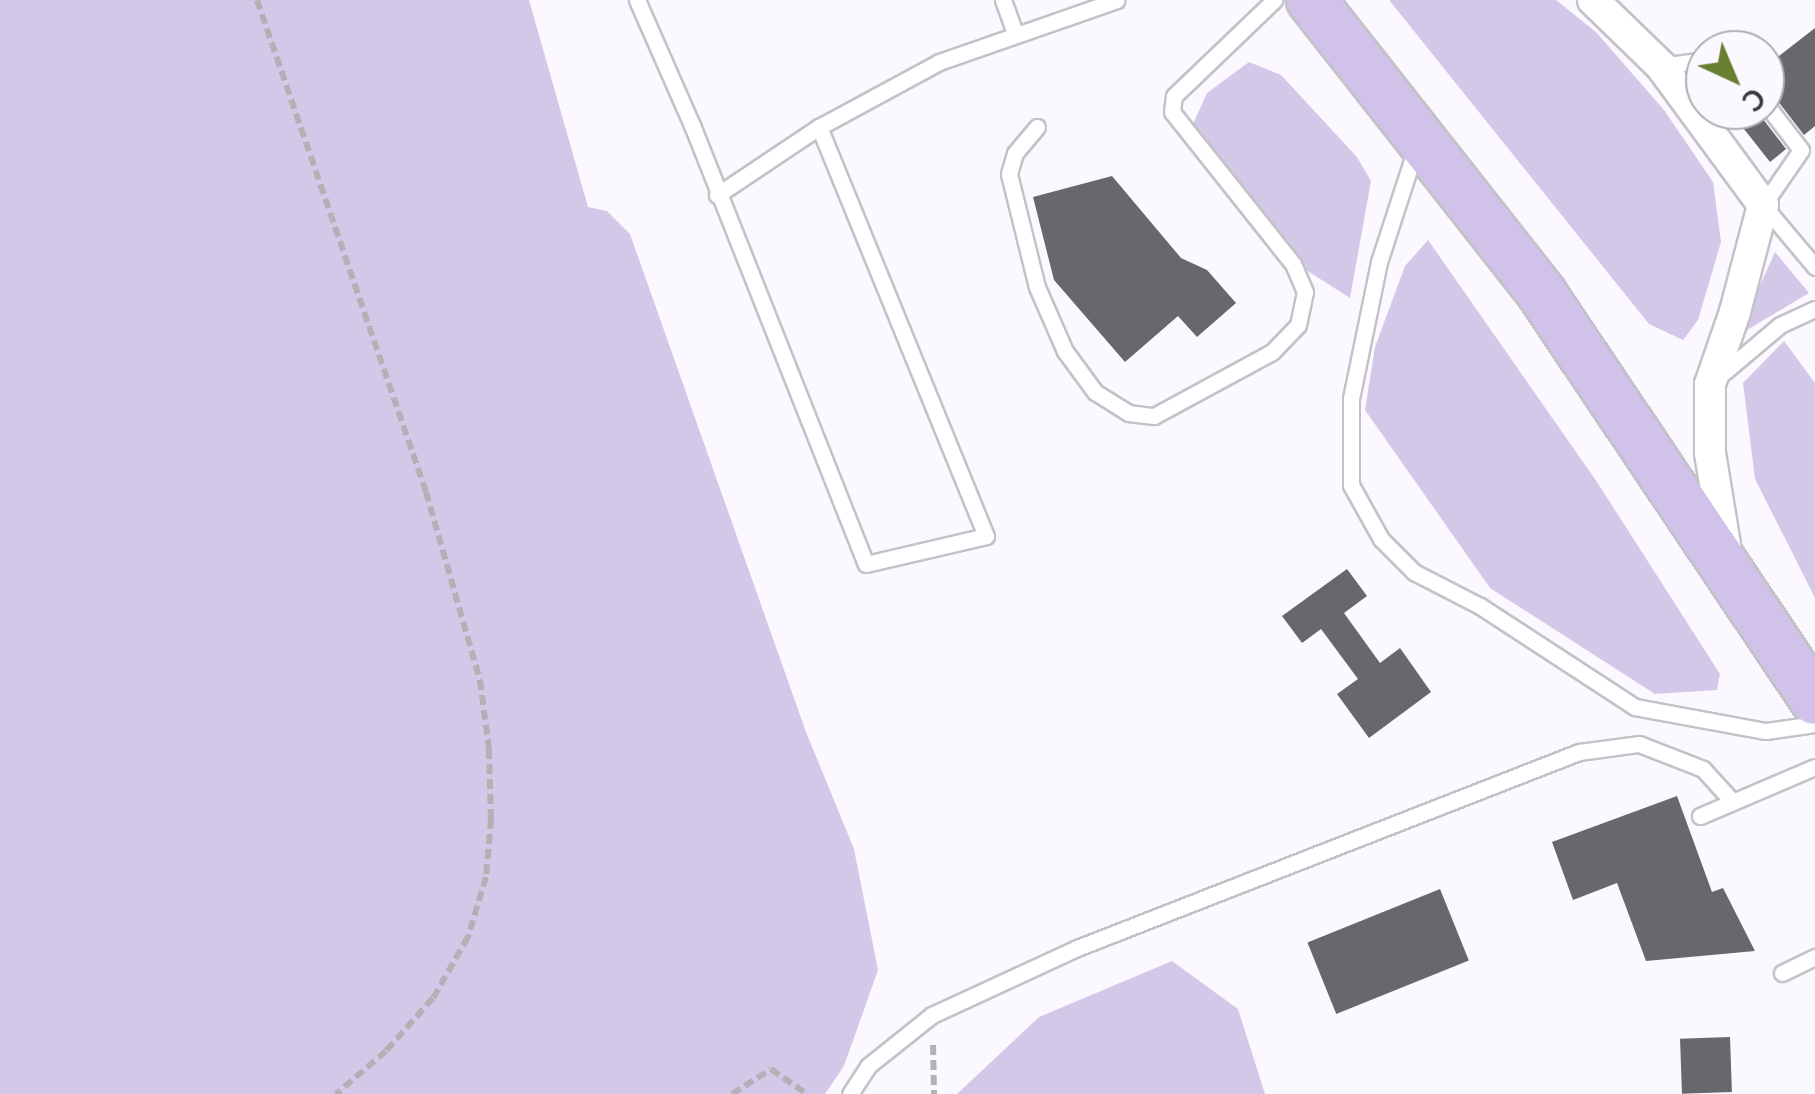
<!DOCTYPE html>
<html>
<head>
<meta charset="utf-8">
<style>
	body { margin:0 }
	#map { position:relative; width:1815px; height:1094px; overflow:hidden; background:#fbf9ff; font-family:Lato,sans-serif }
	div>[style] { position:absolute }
	.green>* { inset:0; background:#d4c8e8 }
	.building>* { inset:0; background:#69676d; transform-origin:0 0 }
	.path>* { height:6px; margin-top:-3px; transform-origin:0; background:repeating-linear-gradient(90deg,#b2b1b5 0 10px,transparent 0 15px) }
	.roads { filter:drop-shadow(2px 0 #c4c2c9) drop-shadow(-2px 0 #c4c2c9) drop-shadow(0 2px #c4c2c9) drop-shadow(0 -2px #c4c2c9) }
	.service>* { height:15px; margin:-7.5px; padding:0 7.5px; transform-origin:7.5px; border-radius:7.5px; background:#fff }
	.minor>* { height:30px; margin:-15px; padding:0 15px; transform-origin:15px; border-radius:15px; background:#fff }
	.primary>* { height:48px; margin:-24px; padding:0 24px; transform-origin:24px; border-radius:24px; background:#d1c2e9 }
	span { translate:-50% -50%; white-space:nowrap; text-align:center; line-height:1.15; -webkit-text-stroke:10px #fbf9ff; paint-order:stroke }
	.north { position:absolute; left:1685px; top:30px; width:100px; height:100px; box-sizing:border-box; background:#fbf9ff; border:2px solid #aeacb1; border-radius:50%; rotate:136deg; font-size:28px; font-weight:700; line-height:40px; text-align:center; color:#3a393c }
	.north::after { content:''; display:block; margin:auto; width:35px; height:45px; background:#6a7e2f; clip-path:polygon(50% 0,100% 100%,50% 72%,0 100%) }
</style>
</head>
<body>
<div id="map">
	<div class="green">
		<div style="clip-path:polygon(0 0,529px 0,588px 207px,607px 211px,630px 234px,806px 732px,854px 849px,878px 970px,844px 1066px,825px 1094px,0 1094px)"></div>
		<div style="clip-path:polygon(1389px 0,1556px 0,1596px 32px,1664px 110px,1713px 182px,1721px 242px,1698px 320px,1683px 340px,1649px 324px)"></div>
		<div style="clip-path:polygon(1249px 62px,1281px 75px,1357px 157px,1371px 181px,1350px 298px,1306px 270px,1193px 124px,1207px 93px)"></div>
		<div style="clip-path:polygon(1428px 240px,1597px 482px,1720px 674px,1717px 690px,1655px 694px,1490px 588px,1365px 410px,1375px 347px,1405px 266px)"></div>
		<div style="clip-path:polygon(1775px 252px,1809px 293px,1737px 336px)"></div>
		<div style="clip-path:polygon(1784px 341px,1815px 383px,1815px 598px,1755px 479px,1743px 383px)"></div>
		<div style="clip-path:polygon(1172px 961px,1238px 1009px,1265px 1094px,957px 1094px,1039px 1017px)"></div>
	</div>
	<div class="building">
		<div style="clip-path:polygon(1815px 28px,1815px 126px,1804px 135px,1774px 96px,1765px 92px,1765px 67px)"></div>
		<div style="clip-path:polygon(1729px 110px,1756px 110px,1786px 149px,1770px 162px)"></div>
		<div style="clip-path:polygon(1112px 176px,1181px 258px,1207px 270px,1236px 303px,1197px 337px,1178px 316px,1125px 362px,1054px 280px,1033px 197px)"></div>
		<div style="clip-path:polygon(1347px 569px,1367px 596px,1344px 613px,1380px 663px,1400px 648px,1431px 692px,1369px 738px,1337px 694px,1358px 679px,1321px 629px,1302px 643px,1282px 616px)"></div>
		<div style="clip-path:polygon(1677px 796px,1712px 892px,1723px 888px,1755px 951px,1646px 961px,1617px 883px,1573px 900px,1552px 842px)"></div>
		<div style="left:1440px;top:889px;width:77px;height:143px;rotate:68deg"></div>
		<div style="left:1730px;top:1037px;width:55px;height:50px;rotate:88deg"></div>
	</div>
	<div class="path">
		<div style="left:257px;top:0;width:520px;rotate:71.04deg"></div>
		<div style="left:426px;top:492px;width:196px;rotate:74deg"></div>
		<div style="left:480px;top:680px;width:70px;rotate:82.6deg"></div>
		<div style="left:489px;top:749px;width:70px;rotate:88.4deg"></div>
		<div style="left:491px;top:819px;width:58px;rotate:94.9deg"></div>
		<div style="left:486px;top:877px;width:63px;rotate:106.7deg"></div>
		<div style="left:468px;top:937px;width:70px;rotate:119.8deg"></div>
		<div style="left:433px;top:998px;width:71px;rotate:131.6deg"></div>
		<div style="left:386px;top:1051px;width:66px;rotate:139.3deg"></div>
		<div style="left:933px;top:1045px;width:49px;rotate:88.8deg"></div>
		<div style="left:732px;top:1094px;width:46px;rotate:-32.7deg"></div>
		<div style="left:771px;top:1069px;width:44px;rotate:34.8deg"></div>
	</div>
	<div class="roads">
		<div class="service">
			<div style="left:637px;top:0;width:137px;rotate:66.3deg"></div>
			<div style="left:692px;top:125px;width:472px;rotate:68.4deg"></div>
			<div style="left:866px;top:564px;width:123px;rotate:-13.1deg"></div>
			<div style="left:986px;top:536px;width:442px;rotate:-112.2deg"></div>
			<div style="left:1003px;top:0;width:35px;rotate:70deg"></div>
			<div style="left:1661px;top:66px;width:44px;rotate:-7.8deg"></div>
			<div style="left:1765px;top:103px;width:59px;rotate:52.5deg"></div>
			<div style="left:1801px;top:150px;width:67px;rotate:124.6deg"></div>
			<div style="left:1763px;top:205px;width:81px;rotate:50deg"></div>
			<div style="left:1037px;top:127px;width:34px;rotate:130deg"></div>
			<div style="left:1015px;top:153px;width:22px;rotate:106deg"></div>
			<div style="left:1009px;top:174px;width:116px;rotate:76.1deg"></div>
			<div style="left:1037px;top:287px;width:70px;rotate:66.4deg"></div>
			<div style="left:1065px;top:351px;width:51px;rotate:53.8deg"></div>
			<div style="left:1095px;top:392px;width:39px;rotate:32deg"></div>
			<div style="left:1128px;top:413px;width:26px;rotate:7deg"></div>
			<div style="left:1154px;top:416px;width:134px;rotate:-28.5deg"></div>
			<div style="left:1272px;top:352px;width:37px;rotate:-46deg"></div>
			<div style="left:1298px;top:325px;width:34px;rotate:-78deg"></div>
			<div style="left:1305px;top:292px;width:30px;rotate:-113deg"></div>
			<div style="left:1293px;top:264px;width:194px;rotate:-128.5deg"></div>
			<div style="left:1172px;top:112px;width:16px;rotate:-83deg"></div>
			<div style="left:1174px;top:96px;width:139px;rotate:-43.8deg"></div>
			<div style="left:1416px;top:148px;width:120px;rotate:108deg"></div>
			<div style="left:1379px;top:262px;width:139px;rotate:101.6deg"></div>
			<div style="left:1351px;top:398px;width:87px;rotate:90deg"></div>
			<div style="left:1351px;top:485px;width:62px;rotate:60.9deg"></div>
			<div style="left:1381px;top:539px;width:47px;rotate:45deg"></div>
			<div style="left:1414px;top:572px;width:74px;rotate:27.3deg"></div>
			<div style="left:1480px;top:606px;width:185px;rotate:33.1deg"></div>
			<div style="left:1635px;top:707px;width:133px;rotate:10.4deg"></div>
			<div style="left:1766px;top:731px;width:49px;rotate:-8.1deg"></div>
			<div style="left:717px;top:195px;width:123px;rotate:-33.7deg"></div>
			<div style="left:819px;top:127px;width:136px;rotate:-28.4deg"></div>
			<div style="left:939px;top:62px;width:188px;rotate:-19.2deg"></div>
			<div style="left:1717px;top:378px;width:82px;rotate:-40.1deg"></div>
			<div style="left:1780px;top:325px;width:38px;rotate:-25deg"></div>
			<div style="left:1700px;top:816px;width:125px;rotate:-23.1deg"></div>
			<div style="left:1782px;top:973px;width:37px;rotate:-26deg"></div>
			<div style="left:850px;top:1094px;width:33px;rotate:-57deg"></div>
			<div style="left:868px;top:1066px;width:82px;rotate:-38.6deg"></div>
			<div style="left:932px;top:1015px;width:160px;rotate:-24.8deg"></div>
			<div style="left:1077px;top:948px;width:539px;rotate:-21.33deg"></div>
			<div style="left:1579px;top:752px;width:61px;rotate:-7.6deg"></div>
			<div style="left:1639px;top:744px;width:69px;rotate:21.3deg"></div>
			<div style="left:1703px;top:769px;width:43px;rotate:47.8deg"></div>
		</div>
		<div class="minor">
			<div style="left:1593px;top:0;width:95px;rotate:44.1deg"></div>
			<div style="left:1661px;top:66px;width:172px;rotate:53.7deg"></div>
			<div style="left:1763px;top:205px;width:111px;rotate:104.7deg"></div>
			<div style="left:1735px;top:312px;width:76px;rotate:109.1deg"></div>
			<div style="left:1710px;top:384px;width:69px;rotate:90deg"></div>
			<div style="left:1710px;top:453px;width:105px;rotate:80.7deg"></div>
		</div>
		<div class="primary">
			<div style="left:1311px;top:0;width:374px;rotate:51.8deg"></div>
			<div style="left:1542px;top:294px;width:489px;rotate:56.1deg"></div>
		</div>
	</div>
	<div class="north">С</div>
</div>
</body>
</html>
